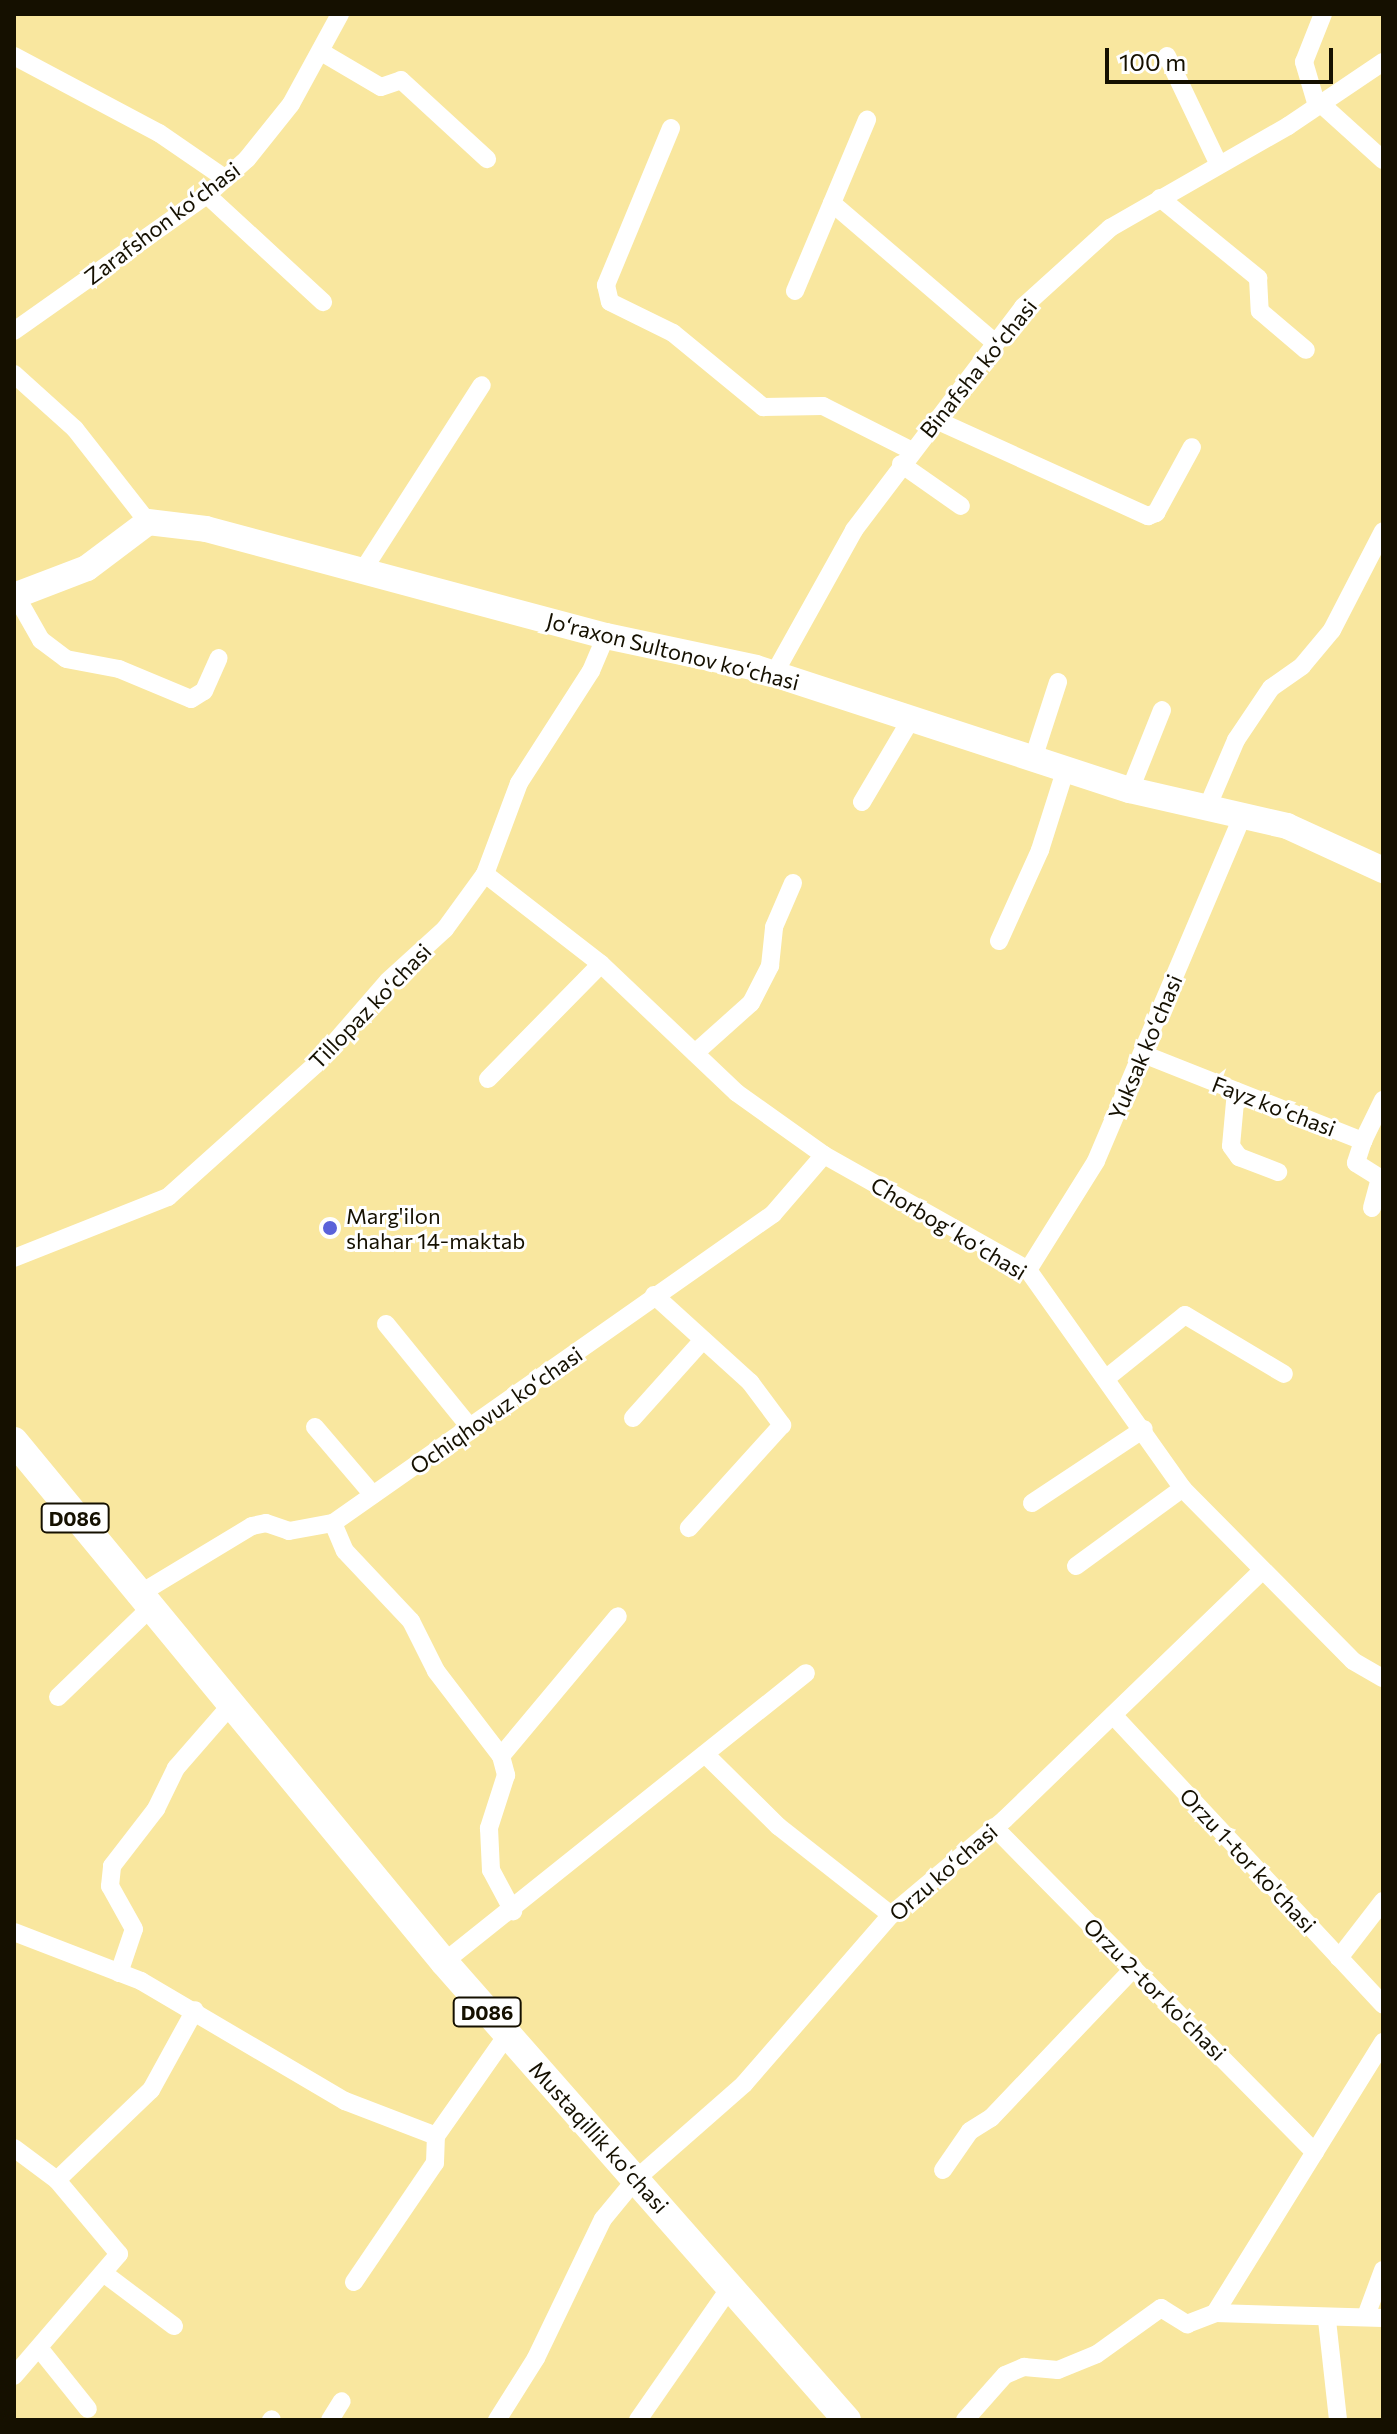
<!DOCTYPE html>
<html>
<head>
<meta charset="utf-8">
<style>
	body { margin:0 }
	#map { position:relative; width:1397px; height:2434px; overflow:hidden; background:#f9e79f; font-family:Commissioner,sans-serif }
	div>[style] { position:absolute }
	.street>* { height:18px; margin:-9px; padding:0 9px; transform-origin:9px; border-radius:9px; background:#fff }
	.secondary>* { height:26px; margin:-13px; padding:0 13px; transform-origin:13px; border-radius:13px; background:#fff }
	.primary>* { height:28px; margin:-14px; padding:0 14px; transform-origin:14px; border-radius:14px; background:#fff }
	.dots>* { width:22px; height:22px; translate:-50% -50%; box-sizing:border-box; border:4px solid #fff; border-radius:50% }
	span { translate:-50% -50%; white-space:nowrap; text-align:center; line-height:1.15; -webkit-text-stroke:6px #fff; paint-order:stroke }
	.shield-label span { padding:2px 6px; background:#fff; border:2px solid; border-radius:6px; -webkit-text-stroke-width:0 }
	.shield-label { font-size:20px; color:#151000; font-weight:700 }
	.street-label { font-size:22px; color:#151000 }
	.poi-label { font-size:22px; color:#151000 }
	.left { translate:0 -50%; text-align:left }
	.frame { position:absolute; inset:0; border:16px solid #151000; pointer-events:none }
	.scale { position:absolute; left:1105px; top:48px; width:228px; height:36px; box-sizing:border-box; border:4px solid #151000; border-top:0; padding-left:10px; font-size:24px; line-height:28px; white-space:nowrap; color:#151000; -webkit-text-stroke:6px #fff; paint-order:stroke }
</style>
</head>
<body>
<div id="map">
	<div class="street">
		<div style="left:323px;top:53px;width:67px;rotate:30.4deg"></div>
		<div style="left:381px;top:87px;width:21px;rotate:-19deg"></div>
		<div style="left:401px;top:80px;width:117px;rotate:42.6deg"></div>
		<div style="left:14px;top:56px;width:164px;rotate:28deg"></div>
		<div style="left:159px;top:133px;width:81px;rotate:34.5deg"></div>
		<div style="left:1167px;top:56px;width:119px;rotate:64.5deg"></div>
		<div style="left:1320px;top:103px;width:85px;rotate:42.1deg"></div>
		<div style="left:1317px;top:106px;width:46px;rotate:-106.5deg"></div>
		<div style="left:1304px;top:62px;width:52px;rotate:-68.4deg"></div>
		<div style="left:671px;top:128px;width:170px;rotate:112.5deg"></div>
		<div style="left:606px;top:285px;width:17px;rotate:77deg"></div>
		<div style="left:610px;top:302px;width:70px;rotate:26.2deg"></div>
		<div style="left:673px;top:333px;width:117px;rotate:39.4deg"></div>
		<div style="left:763px;top:407px;width:60px;rotate:-1deg"></div>
		<div style="left:823px;top:406px;width:100px;rotate:26.8deg"></div>
		<div style="left:207px;top:195px;width:158px;rotate:42.7deg"></div>
		<div style="left:1160px;top:198px;width:127px;rotate:39.2deg"></div>
		<div style="left:1258px;top:278px;width:33px;rotate:87deg"></div>
		<div style="left:1260px;top:311px;width:60px;rotate:40.3deg"></div>
		<div style="left:832px;top:203px;width:213px;rotate:40.6deg"></div>
		<div style="left:795px;top:291px;width:186px;rotate:-67.2deg"></div>
		<div style="left:14px;top:331px;width:236px;rotate:-35.2deg"></div>
		<div style="left:207px;top:195px;width:54px;rotate:-42deg"></div>
		<div style="left:247px;top:159px;width:70px;rotate:-51.3deg"></div>
		<div style="left:291px;top:104px;width:102px;rotate:-61.4deg"></div>
		<div style="left:14px;top:374px;width:82px;rotate:42deg"></div>
		<div style="left:75px;top:429px;width:118px;rotate:51.9deg"></div>
		<div style="left:936px;top:420px;width:233px;rotate:24.4deg"></div>
		<div style="left:1148px;top:516px;width:9px;rotate:-21deg"></div>
		<div style="left:1156px;top:513px;width:75px;rotate:-61.4deg"></div>
		<div style="left:901px;top:464px;width:73px;rotate:35deg"></div>
		<div style="left:365px;top:567px;width:216px;rotate:-57.3deg"></div>
		<div style="left:16px;top:596px;width:51px;rotate:60.4deg"></div>
		<div style="left:41px;top:640px;width:31px;rotate:37deg"></div>
		<div style="left:66px;top:659px;width:54px;rotate:10.7deg"></div>
		<div style="left:119px;top:669px;width:78px;rotate:22.6deg"></div>
		<div style="left:191px;top:699px;width:15px;rotate:-32deg"></div>
		<div style="left:204px;top:691px;width:36px;rotate:-66deg"></div>
		<div style="left:774px;top:674px;width:165px;rotate:-60.9deg"></div>
		<div style="left:854px;top:530px;width:280px;rotate:-52.8deg"></div>
		<div style="left:1023px;top:307px;width:118px;rotate:-42.2deg"></div>
		<div style="left:1110px;top:228px;width:205px;rotate:-29.8deg"></div>
		<div style="left:1288px;top:126px;width:115px;rotate:-34deg"></div>
		<div style="left:1033px;top:759px;width:81px;rotate:-72deg"></div>
		<div style="left:1130px;top:790px;width:86px;rotate:-68.2deg"></div>
		<div style="left:862px;top:802px;width:96px;rotate:-59.4deg"></div>
		<div style="left:1207px;top:808px;width:74px;rotate:-66.9deg"></div>
		<div style="left:1236px;top:740px;width:63px;rotate:-56.1deg"></div>
		<div style="left:1271px;top:688px;width:38px;rotate:-35deg"></div>
		<div style="left:1302px;top:666px;width:47px;rotate:-50.2deg"></div>
		<div style="left:1332px;top:630px;width:111px;rotate:-62.7deg"></div>
		<div style="left:485px;top:874px;width:147px;rotate:37.8deg"></div>
		<div style="left:601px;top:964px;width:187px;rotate:43.5deg"></div>
		<div style="left:737px;top:1093px;width:107px;rotate:35.5deg"></div>
		<div style="left:824px;top:1155px;width:234px;rotate:29.4deg"></div>
		<div style="left:1028px;top:1270px;width:270px;rotate:54.7deg"></div>
		<div style="left:1184px;top:1490px;width:240px;rotate:45.3deg"></div>
		<div style="left:1353px;top:1661px;width:34px;rotate:30deg"></div>
		<div style="left:999px;top:941px;width:100px;rotate:-65.7deg"></div>
		<div style="left:1040px;top:850px;width:83px;rotate:-72.4deg"></div>
		<div style="left:695px;top:1053px;width:75px;rotate:-41.8deg"></div>
		<div style="left:751px;top:1003px;width:42px;rotate:-62.8deg"></div>
		<div style="left:770px;top:966px;width:39px;rotate:-84deg"></div>
		<div style="left:774px;top:927px;width:48px;rotate:-66.6deg"></div>
		<div style="left:1143px;top:1054px;width:237px;rotate:21.6deg"></div>
		<div style="left:1363px;top:1141px;width:46px;rotate:-64deg"></div>
		<div style="left:488px;top:1079px;width:161px;rotate:-45.5deg"></div>
		<div style="left:1236px;top:1091px;width:55px;rotate:95.2deg"></div>
		<div style="left:1231px;top:1146px;width:14px;rotate:54deg"></div>
		<div style="left:1239px;top:1157px;width:42px;rotate:21deg"></div>
		<div style="left:1363px;top:1141px;width:23px;rotate:108deg"></div>
		<div style="left:1356px;top:1163px;width:28px;rotate:32deg"></div>
		<div style="left:1380px;top:1178px;width:31px;rotate:105deg"></div>
		<div style="left:14px;top:1258px;width:166px;rotate:-21.6deg"></div>
		<div style="left:168px;top:1197px;width:198px;rotate:-41.9deg"></div>
		<div style="left:315px;top:1065px;width:111px;rotate:-49deg"></div>
		<div style="left:388px;top:981px;width:77px;rotate:-42.4deg"></div>
		<div style="left:445px;top:929px;width:68px;rotate:-54deg"></div>
		<div style="left:485px;top:874px;width:97px;rotate:-69.5deg"></div>
		<div style="left:519px;top:783px;width:133px;rotate:-57.3deg"></div>
		<div style="left:591px;top:671px;width:38px;rotate:-67deg"></div>
		<div style="left:1028px;top:1270px;width:128px;rotate:-58deg"></div>
		<div style="left:1096px;top:1161px;width:377px;rotate:-67deg"></div>
		<div style="left:654px;top:1295px;width:130px;rotate:42.2deg"></div>
		<div style="left:750px;top:1382px;width:54px;rotate:53.3deg"></div>
		<div style="left:782px;top:1425px;width:139px;rotate:132.1deg"></div>
		<div style="left:386px;top:1324px;width:136px;rotate:50.9deg"></div>
		<div style="left:1109px;top:1376px;width:97px;rotate:-38.8deg"></div>
		<div style="left:1185px;top:1315px;width:115px;rotate:30.8deg"></div>
		<div style="left:633px;top:1418px;width:105px;rotate:-48.1deg"></div>
		<div style="left:315px;top:1427px;width:89px;rotate:49.5deg"></div>
		<div style="left:1032px;top:1503px;width:134px;rotate:-33.5deg"></div>
		<div style="left:333px;top:1523px;width:30px;rotate:67deg"></div>
		<div style="left:345px;top:1551px;width:96px;rotate:46.7deg"></div>
		<div style="left:411px;top:1621px;width:56px;rotate:63.4deg"></div>
		<div style="left:436px;top:1671px;width:107px;rotate:52.6deg"></div>
		<div style="left:501px;top:1756px;width:20px;rotate:75deg"></div>
		<div style="left:506px;top:1775px;width:56px;rotate:107.8deg"></div>
		<div style="left:489px;top:1828px;width:42px;rotate:87.3deg"></div>
		<div style="left:491px;top:1870px;width:47px;rotate:61.8deg"></div>
		<div style="left:1076px;top:1566px;width:132px;rotate:-36.1deg"></div>
		<div style="left:136px;top:1596px;width:135px;rotate:-31.1deg"></div>
		<div style="left:252px;top:1526px;width:14px;rotate:-12deg"></div>
		<div style="left:266px;top:1523px;width:24px;rotate:19deg"></div>
		<div style="left:289px;top:1531px;width:45px;rotate:-10.3deg"></div>
		<div style="left:333px;top:1523px;width:538px;rotate:-35.08deg"></div>
		<div style="left:773px;top:1214px;width:78px;rotate:-49.2deg"></div>
		<div style="left:58px;top:1697px;width:125px;rotate:-44deg"></div>
		<div style="left:1113px;top:1715px;width:396px;rotate:47deg"></div>
		<div style="left:705px;top:1754px;width:103px;rotate:44.6deg"></div>
		<div style="left:778px;top:1826px;width:144px;rotate:38.2deg"></div>
		<div style="left:501px;top:1756px;width:182px;rotate:-50.1deg"></div>
		<div style="left:994px;top:1827px;width:457px;rotate:45.4deg"></div>
		<div style="left:14px;top:1932px;width:136px;rotate:21.1deg"></div>
		<div style="left:141px;top:1981px;width:237px;rotate:30.5deg"></div>
		<div style="left:345px;top:2101px;width:97px;rotate:21deg"></div>
		<div style="left:1339px;top:1958px;width:72px;rotate:-52.3deg"></div>
		<div style="left:444px;top:1962px;width:463px;rotate:-38.6deg"></div>
		<div style="left:119px;top:1973px;width:46px;rotate:-71.2deg"></div>
		<div style="left:134px;top:1929px;width:49px;rotate:-119.2deg"></div>
		<div style="left:110px;top:1886px;width:20px;rotate:-84deg"></div>
		<div style="left:112px;top:1866px;width:72px;rotate:-52.3deg"></div>
		<div style="left:156px;top:1809px;width:46px;rotate:-64deg"></div>
		<div style="left:176px;top:1768px;width:84px;rotate:-48.9deg"></div>
		<div style="left:436px;top:2136px;width:123px;rotate:-54.9deg"></div>
		<div style="left:14px;top:2148px;width:54px;rotate:36.7deg"></div>
		<div style="left:943px;top:2170px;width:47px;rotate:-55.3deg"></div>
		<div style="left:970px;top:2131px;width:25px;rotate:-32deg"></div>
		<div style="left:991px;top:2118px;width:207px;rotate:-46.4deg"></div>
		<div style="left:106px;top:2275px;width:85px;rotate:36.9deg"></div>
		<div style="left:354px;top:2282px;width:144px;rotate:-55.8deg"></div>
		<div style="left:435px;top:2163px;width:27px;rotate:-88deg"></div>
		<div style="left:1215px;top:2313px;width:319px;rotate:-58.2deg"></div>
		<div style="left:1366px;top:2316px;width:49px;rotate:-69.7deg"></div>
		<div style="left:1327px;top:2320px;width:101px;rotate:83.7deg"></div>
		<div style="left:39px;top:2348px;width:78px;rotate:51.2deg"></div>
		<div style="left:14px;top:2376px;width:161px;rotate:-49.3deg"></div>
		<div style="left:119px;top:2254px;width:97px;rotate:-130deg"></div>
		<div style="left:57px;top:2180px;width:130px;rotate:-43.8deg"></div>
		<div style="left:151px;top:2090px;width:91px;rotate:-61.2deg"></div>
		<div style="left:271px;top:2420px;width:1px;rotate:-45deg"></div>
		<div style="left:330px;top:2420px;width:22px;rotate:-58deg"></div>
		<div style="left:497px;top:2420px;width:73px;rotate:-57.8deg"></div>
		<div style="left:536px;top:2358px;width:154px;rotate:-64.3deg"></div>
		<div style="left:603px;top:2219px;width:52px;rotate:-50.5deg"></div>
		<div style="left:636px;top:2179px;width:144px;rotate:-41.3deg"></div>
		<div style="left:744px;top:2084px;width:224px;rotate:-49deg"></div>
		<div style="left:891px;top:1915px;width:149px;rotate:-40.1deg"></div>
		<div style="left:1005px;top:1819px;width:354px;rotate:-44deg"></div>
		<div style="left:638px;top:2420px;width:163px;rotate:-55.2deg"></div>
		<div style="left:965px;top:2420px;width:60px;rotate:-48.4deg"></div>
		<div style="left:1005px;top:2375px;width:21px;rotate:-23deg"></div>
		<div style="left:1024px;top:2367px;width:34px;rotate:5deg"></div>
		<div style="left:1058px;top:2370px;width:42px;rotate:-22.3deg"></div>
		<div style="left:1097px;top:2354px;width:79px;rotate:-35.7deg"></div>
		<div style="left:1161px;top:2308px;width:31px;rotate:32deg"></div>
		<div style="left:1187px;top:2324px;width:30px;rotate:-21deg"></div>
		<div style="left:1215px;top:2313px;width:168px;rotate:1.7deg"></div>
	</div>
	<div class="secondary">
		<div style="left:14px;top:596px;width:78px;rotate:-21deg"></div>
		<div style="left:87px;top:568px;width:76px;rotate:-37deg"></div>
		<div style="left:148px;top:522px;width:58px;rotate:6.9deg"></div>
		<div style="left:206px;top:529px;width:414px;rotate:15deg"></div>
		<div style="left:606px;top:636px;width:153px;rotate:12deg"></div>
		<div style="left:756px;top:668px;width:393px;rotate:18.1deg"></div>
		<div style="left:1130px;top:790px;width:161px;rotate:12.9deg"></div>
		<div style="left:1287px;top:826px;width:106px;rotate:24.6deg"></div>
	</div>
	<div class="primary">
		<div style="left:14px;top:1441px;width:676px;rotate:50.47deg"></div>
		<div style="left:444px;top:1962px;width:610px;rotate:48.66deg"></div>
	</div>
	<div class="dots">
		<div style="left:330px;top:1228px;background:#5b62d9"></div>
	</div>
	<div class="shield-label">
		<span style="left:75px;top:1518px">D086</span>
		<span style="left:487px;top:2012px">D086</span>
	</div>
	<div class="street-label">
		<span style="left:162px;top:223px;rotate:-37deg">Zarafshon koʻchasi</span>
		<span style="left:978px;top:368px;rotate:-51deg">Binafsha koʻchasi</span>
		<span style="left:673px;top:651px;rotate:14deg">Joʻraxon Sultonov koʻchasi</span>
		<span style="left:370px;top:1006px;rotate:-46deg">Tillopaz koʻchasi</span>
		<span style="left:1145px;top:1047px;rotate:-67deg">Yuksak koʻchasi</span>
		<span style="left:1274px;top:1106px;rotate:21deg">Fayz koʻchasi</span>
		<span style="left:949px;top:1228px;rotate:31deg">Chorbogʻ koʻchasi</span>
		<span style="left:496px;top:1410px;rotate:-35deg">Ochiqhovuz koʻchasi</span>
		<span style="left:1248px;top:1860px;rotate:47deg">Orzu 1-tor ko'chasi</span>
		<span style="left:943px;top:1872px;rotate:-41deg">Orzu koʻchasi</span>
		<span style="left:1155px;top:1989px;rotate:45deg">Orzu 2-tor ko'chasi</span>
		<span style="left:599px;top:2137px;rotate:48deg">Mustaqillik koʻchasi</span>
	</div>
	<div class="poi-label">
		<span class="left" style="left:346px;top:1228px">Marg'ilon<br>shahar 14-maktab</span>
	</div>
	<div class="frame"></div>
	<div class="scale">100 m</div>
</div>
</body>
</html>
